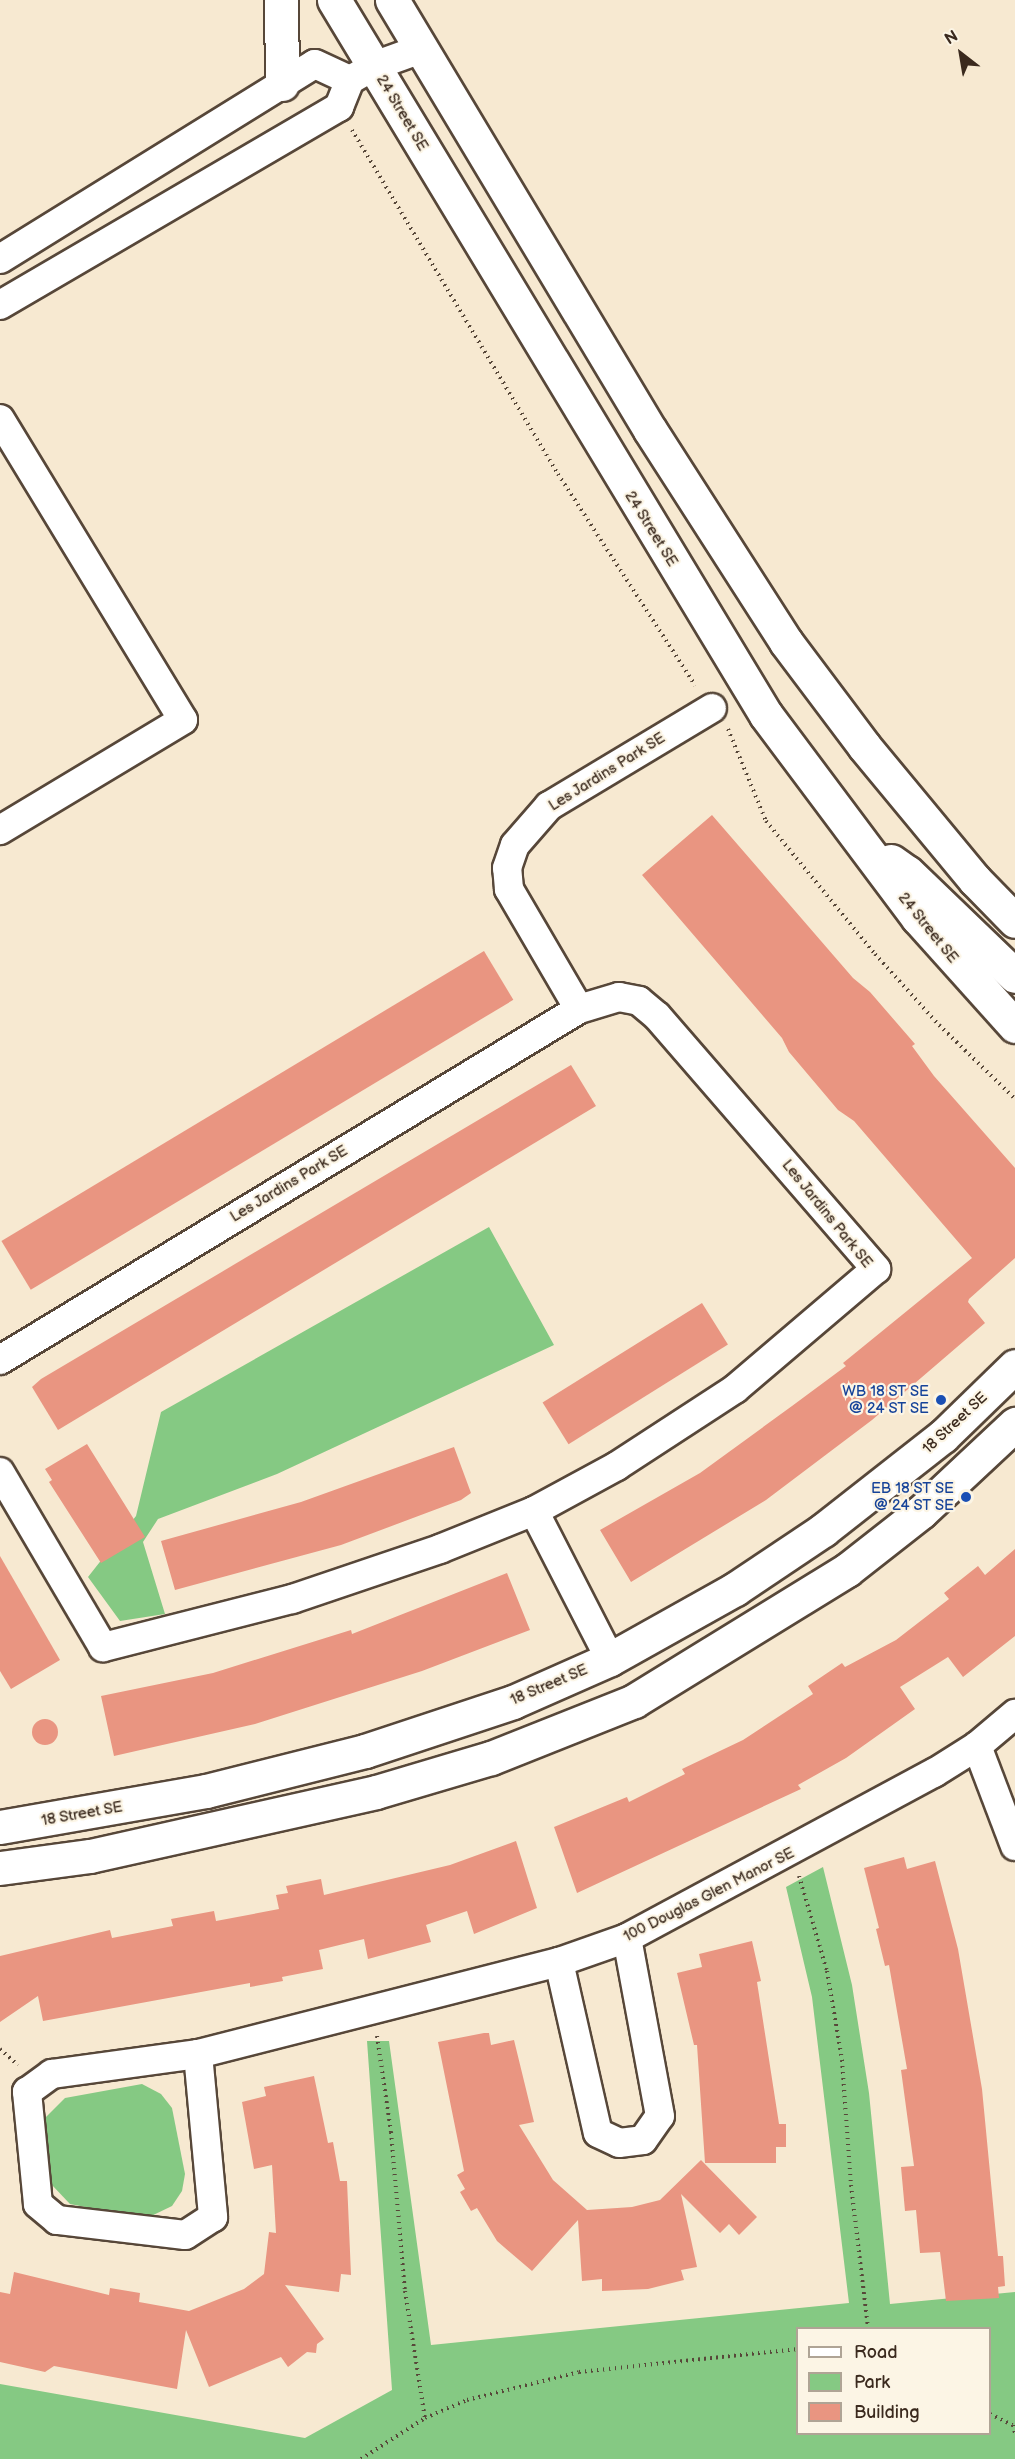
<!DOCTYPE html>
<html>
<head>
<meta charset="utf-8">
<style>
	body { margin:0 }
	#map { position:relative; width:1015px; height:2459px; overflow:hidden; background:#f7e9d1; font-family:"Balsamiq Sans",sans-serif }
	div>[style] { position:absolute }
	.green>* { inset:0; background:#85c983 }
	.building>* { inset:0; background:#e99581; transform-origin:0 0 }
	.round { border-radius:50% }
	.path>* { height:4px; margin-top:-2px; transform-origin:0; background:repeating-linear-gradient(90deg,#574739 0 1.5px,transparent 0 6px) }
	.roads { filter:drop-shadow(2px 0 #574739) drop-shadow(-2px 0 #574739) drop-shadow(0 2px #574739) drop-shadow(0 -2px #574739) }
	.minor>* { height:28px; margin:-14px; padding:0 14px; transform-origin:14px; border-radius:14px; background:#fff }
	.major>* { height:33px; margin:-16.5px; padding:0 16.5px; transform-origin:16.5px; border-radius:16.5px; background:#fff }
	.dots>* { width:16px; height:16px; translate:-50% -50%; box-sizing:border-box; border:3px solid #fcf5e5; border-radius:50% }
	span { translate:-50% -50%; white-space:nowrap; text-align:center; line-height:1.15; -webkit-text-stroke:4.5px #fcf5e5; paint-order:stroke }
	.street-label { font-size:15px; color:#3b2a1e }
	.transit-label { font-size:15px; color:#164399 }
	.right { translate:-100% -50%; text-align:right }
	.legend { position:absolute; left:796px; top:2327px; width:195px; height:108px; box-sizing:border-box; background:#fcf5e5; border:2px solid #afa495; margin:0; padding:8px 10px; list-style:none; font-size:18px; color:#3b2a1e }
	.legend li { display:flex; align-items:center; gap:12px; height:30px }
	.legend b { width:30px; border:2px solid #afa495 }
	.north { position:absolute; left:931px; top:24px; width:60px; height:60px; -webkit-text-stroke:4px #fcf5e5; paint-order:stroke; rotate:329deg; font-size:16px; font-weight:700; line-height:24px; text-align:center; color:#3b2a1e }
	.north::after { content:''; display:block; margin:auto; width:21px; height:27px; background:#3b2a1e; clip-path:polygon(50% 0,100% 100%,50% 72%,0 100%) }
</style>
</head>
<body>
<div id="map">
	<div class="green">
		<div style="clip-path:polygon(489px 1227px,554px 1345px,277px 1474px,158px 1519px,143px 1542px,165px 1614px,120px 1621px,88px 1577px,136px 1516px,161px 1412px)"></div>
		<div style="clip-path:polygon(evenodd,823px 1867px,852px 1985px,869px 2093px,890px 2304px,1015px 2292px,1015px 2459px,0 2459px,0 2384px,305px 2438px,392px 2390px,367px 2041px,389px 2041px,431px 2345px,849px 2303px,812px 1997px,786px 1887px,823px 1867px,798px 2328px,990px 2328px,990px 2434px,798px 2434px,798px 2328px)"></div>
		<div style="clip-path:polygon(142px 2084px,161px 2094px,172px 2108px,185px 2174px,182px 2191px,172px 2206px,145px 2219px,70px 2204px,51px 2184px,44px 2154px,46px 2117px,65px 2098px)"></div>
	</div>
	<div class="building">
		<div style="clip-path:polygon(712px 815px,853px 978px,870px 992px,915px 1044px,912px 1046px,934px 1076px,1015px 1168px,1015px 1258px,969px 1299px,968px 1302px,985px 1323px,872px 1420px,766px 1500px,631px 1582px,600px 1530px,700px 1473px,792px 1406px,846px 1366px,843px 1363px,972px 1258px,854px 1121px,838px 1110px,789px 1052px,782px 1038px,642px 875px)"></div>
		<div style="left:484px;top:951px;width:57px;height:563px;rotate:59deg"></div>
		<div style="clip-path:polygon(571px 1065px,596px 1106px,58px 1430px,32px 1387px,41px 1379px)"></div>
		<div style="left:702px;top:1303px;width:49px;height:188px;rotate:58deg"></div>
		<div style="clip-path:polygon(87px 1444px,145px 1537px,101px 1563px,49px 1482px,52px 1480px,45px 1469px)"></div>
		<div style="clip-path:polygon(454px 1447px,471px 1493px,461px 1500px,341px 1545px,175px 1590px,161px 1541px,301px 1502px)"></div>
		<div style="clip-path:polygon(1015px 1549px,1015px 1636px,963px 1677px,948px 1657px,900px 1687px,915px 1709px,846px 1758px,798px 1785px,801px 1789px,577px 1893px,554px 1827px,627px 1797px,629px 1802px,685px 1774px,682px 1769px,743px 1740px,813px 1694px,808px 1686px,842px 1663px,845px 1667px,896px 1640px,949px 1599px,944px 1593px,978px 1566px,985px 1575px)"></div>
		<div style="clip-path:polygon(0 1556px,60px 1660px,11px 1689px,0 1671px)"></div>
		<div style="clip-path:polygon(507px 1573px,530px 1630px,422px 1671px,255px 1724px,114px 1756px,101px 1696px,213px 1673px,351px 1630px,352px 1634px)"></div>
		<div class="round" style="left:32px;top:1719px;width:26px;height:26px"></div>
		<div style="clip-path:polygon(516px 1841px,537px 1908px,474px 1934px,467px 1911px,426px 1925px,431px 1942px,368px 1959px,364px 1939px,319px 1950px,323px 1969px,282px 1977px,283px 1981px,250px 1987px,250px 1983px,43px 2021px,38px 1996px,0 2022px,0 1956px,110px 1930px,112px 1938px,173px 1926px,171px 1919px,214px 1911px,216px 1921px,279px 1909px,276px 1895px,288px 1893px,286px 1886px,321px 1879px,324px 1895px,450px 1865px)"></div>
		<div style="clip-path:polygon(904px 1857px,907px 1869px,935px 1861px,958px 1949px,982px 2089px,998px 2256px,1003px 2256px,1005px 2286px,998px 2287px,999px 2298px,946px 2301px,940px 2252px,920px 2253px,916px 2210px,905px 2211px,901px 2167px,914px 2166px,901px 2070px,907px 2069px,889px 1965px,885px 1966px,876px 1929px,879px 1928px,864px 1868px)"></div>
		<div style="clip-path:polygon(752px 1941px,761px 1981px,757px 1982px,779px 2124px,786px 2124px,786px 2147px,776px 2147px,776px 2163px,705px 2163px,697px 2045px,694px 2045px,677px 1973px,702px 1967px,699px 1954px)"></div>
		<div style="clip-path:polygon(484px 2033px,489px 2033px,491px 2045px,514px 2040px,534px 2122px,519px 2125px,553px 2180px,587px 2210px,632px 2207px,660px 2200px,701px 2160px,757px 2217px,739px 2235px,729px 2224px,720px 2233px,681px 2194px,697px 2267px,681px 2270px,684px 2280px,648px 2289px,602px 2291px,602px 2279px,582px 2281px,578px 2220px,532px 2271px,497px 2241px,477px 2208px,471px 2211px,460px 2192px,465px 2189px,457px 2175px,464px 2171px,438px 2042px)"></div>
		<div style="clip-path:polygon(314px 2076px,328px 2143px,333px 2142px,340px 2181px,347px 2181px,351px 2275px,341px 2274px,339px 2292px,285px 2285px,324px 2339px,317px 2344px,316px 2353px,307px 2352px,288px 2367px,281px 2357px,209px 2387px,186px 2330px,177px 2389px,54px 2366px,45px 2372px,0 2362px,0 2292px,10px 2294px,14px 2272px,109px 2295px,110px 2288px,140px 2293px,139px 2302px,189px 2311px,244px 2289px,264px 2274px,269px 2232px,276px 2233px,272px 2165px,254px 2169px,242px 2102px,266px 2096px,264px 2087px)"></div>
	</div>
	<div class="path">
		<div style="left:352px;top:130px;width:401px;rotate:59.1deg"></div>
		<div style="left:558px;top:474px;width:252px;rotate:57deg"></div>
		<div style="left:728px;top:729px;width:100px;rotate:67.6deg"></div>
		<div style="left:766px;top:821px;width:172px;rotate:50.7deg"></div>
		<div style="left:875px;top:954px;width:96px;rotate:48deg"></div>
		<div style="left:939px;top:1025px;width:106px;rotate:44.2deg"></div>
		<div style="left:799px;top:1876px;width:99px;rotate:73.6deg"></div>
		<div style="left:827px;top:1971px;width:90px;rotate:80.4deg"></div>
		<div style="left:842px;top:2060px;width:125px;rotate:85.9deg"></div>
		<div style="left:851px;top:2185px;width:144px;rotate:83.2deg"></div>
		<div style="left:377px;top:2036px;width:97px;rotate:81.7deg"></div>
		<div style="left:391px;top:2132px;width:160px;rotate:85deg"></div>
		<div style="left:405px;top:2291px;width:129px;rotate:81.1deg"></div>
		<div style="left:0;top:2049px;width:24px;rotate:42deg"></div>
		<div style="left:990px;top:2414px;width:25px;rotate:26deg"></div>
		<div style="left:1013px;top:2425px;width:8px;rotate:76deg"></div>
		<div style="left:361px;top:2459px;width:76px;rotate:-32.6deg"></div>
		<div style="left:425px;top:2418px;width:46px;rotate:-23.2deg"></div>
		<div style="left:467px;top:2400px;width:115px;rotate:-14deg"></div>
		<div style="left:579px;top:2372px;width:220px;rotate:-6deg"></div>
	</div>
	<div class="roads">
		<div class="minor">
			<div style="left:0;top:259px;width:370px;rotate:-31.8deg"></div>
			<div style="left:315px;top:64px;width:38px;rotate:25deg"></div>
			<div style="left:0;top:305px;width:393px;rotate:-30.3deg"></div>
			<div style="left:339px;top:107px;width:29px;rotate:-68deg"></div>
			<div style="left:350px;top:80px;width:28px;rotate:-30deg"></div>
			<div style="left:374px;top:66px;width:50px;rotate:-19.9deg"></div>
			<div style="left:0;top:419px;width:352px;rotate:58.7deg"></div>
			<div style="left:183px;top:720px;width:214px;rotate:149deg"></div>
			<div style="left:579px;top:1009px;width:139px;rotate:-120.3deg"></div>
			<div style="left:509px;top:889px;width:21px;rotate:-95deg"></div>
			<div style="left:507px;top:868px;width:24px;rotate:-71deg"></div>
			<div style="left:515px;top:845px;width:52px;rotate:-48.9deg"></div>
			<div style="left:549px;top:806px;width:190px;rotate:-31deg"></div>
			<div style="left:0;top:1360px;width:677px;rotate:-31.22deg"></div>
			<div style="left:579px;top:1009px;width:42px;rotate:-16.7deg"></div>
			<div style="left:619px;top:997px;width:20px;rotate:11deg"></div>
			<div style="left:639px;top:1001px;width:23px;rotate:40deg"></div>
			<div style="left:657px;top:1016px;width:335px;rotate:49.1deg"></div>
			<div style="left:876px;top:1269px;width:185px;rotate:139.6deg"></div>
			<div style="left:735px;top:1389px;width:141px;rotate:146.9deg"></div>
			<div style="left:617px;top:1466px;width:94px;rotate:151.5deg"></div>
			<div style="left:534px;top:1511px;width:101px;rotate:158deg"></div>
			<div style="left:440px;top:1549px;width:156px;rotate:161.3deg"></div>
			<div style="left:292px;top:1599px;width:195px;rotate:165.7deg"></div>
			<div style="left:103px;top:1647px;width:203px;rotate:-120.5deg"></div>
			<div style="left:534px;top:1511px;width:166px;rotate:62.8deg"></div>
			<div style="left:977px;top:1746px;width:107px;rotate:69.2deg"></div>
			<div style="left:559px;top:1962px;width:175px;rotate:77.2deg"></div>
			<div style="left:598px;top:2133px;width:23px;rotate:25deg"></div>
			<div style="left:619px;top:2143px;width:24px;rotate:-7deg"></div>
			<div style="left:643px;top:2140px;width:29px;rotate:-55deg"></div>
			<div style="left:660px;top:2116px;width:181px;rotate:-100.5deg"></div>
			<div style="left:198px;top:2054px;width:164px;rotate:84.7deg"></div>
			<div style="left:213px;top:2217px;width:33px;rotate:147deg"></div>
			<div style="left:185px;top:2235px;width:129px;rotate:-173.3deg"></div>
			<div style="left:57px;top:2220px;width:25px;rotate:-140deg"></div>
			<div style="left:38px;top:2204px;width:113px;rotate:-95.6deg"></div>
			<div style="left:27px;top:2092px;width:31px;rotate:-36deg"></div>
			<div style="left:52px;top:2074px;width:147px;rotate:-7.8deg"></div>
			<div style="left:198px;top:2054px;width:373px;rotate:-14.3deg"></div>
			<div style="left:559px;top:1962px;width:72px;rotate:-19.4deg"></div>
			<div style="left:627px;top:1938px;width:349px;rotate:-28.3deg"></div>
			<div style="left:934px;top:1773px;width:51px;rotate:-32.1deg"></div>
			<div style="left:977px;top:1746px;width:50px;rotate:-40.1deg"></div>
		</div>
		<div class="major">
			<div style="left:281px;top:0;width:84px;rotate:89.3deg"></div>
			<div style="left:334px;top:0;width:835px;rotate:58.86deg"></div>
			<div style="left:766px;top:715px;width:254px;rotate:53.2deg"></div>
			<div style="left:918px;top:918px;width:145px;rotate:48.1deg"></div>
			<div style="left:392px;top:0;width:501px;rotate:59.04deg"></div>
			<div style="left:650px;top:430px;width:252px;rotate:57.3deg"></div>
			<div style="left:786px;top:642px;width:130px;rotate:53.1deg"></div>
			<div style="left:864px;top:746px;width:174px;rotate:50.4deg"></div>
			<div style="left:975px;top:880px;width:57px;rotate:45.7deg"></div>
			<div style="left:891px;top:861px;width:19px;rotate:35deg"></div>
			<div style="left:907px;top:872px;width:150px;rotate:43.9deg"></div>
			<div style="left:0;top:1827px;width:209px;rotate:-9.9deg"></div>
			<div style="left:206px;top:1791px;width:164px;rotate:-14.1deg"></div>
			<div style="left:365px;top:1751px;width:156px;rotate:-18.3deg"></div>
			<div style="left:513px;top:1702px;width:106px;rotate:-23.9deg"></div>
			<div style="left:610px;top:1659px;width:143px;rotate:-29.2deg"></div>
			<div style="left:735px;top:1589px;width:106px;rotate:-33.8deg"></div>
			<div style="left:823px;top:1530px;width:152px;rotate:-38.1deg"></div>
			<div style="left:943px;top:1436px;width:100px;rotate:-44.2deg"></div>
			<div style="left:0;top:1868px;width:91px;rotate:-7.6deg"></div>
			<div style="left:90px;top:1856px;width:293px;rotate:-12.6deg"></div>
			<div style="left:376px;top:1792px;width:120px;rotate:-16.5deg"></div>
			<div style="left:491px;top:1758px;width:154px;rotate:-21.7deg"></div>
			<div style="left:634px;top:1701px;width:250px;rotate:-31.6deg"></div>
			<div style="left:847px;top:1570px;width:94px;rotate:-38.1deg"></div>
			<div style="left:921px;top:1512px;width:129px;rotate:-43.1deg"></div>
		</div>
	</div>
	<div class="dots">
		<div style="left:941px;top:1400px;background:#1a4fb4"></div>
		<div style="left:966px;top:1497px;background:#1a4fb4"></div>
	</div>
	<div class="street-label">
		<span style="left:402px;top:113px;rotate:59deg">24 Street SE</span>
		<span style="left:651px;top:529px;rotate:58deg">24 Street SE</span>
		<span style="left:607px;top:772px;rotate:-32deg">Les Jardins Park SE</span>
		<span style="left:928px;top:928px;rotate:51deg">24 Street SE</span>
		<span style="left:289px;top:1184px;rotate:-31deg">Les Jardins Park SE</span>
		<span style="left:827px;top:1214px;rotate:51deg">Les Jardins Park SE</span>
		<span style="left:955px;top:1423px;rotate:-43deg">18 Street SE</span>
		<span style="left:549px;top:1685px;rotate:-23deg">18 Street SE</span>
		<span style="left:82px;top:1814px;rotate:-10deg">18 Street SE</span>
		<span style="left:709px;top:1895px;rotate:-27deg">100 Douglas Glen Manor SE</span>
	</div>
	<div class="transit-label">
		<span class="right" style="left:929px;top:1400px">WB 18 ST SE<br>@ 24 ST SE</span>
		<span class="right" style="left:954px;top:1497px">EB 18 ST SE<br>@ 24 ST SE</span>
	</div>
	<ul class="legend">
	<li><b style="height:8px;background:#fff"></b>Road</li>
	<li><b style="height:16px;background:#85c983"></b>Park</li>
	<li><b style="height:16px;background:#e99581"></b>Building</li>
	</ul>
	<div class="north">N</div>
</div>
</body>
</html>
